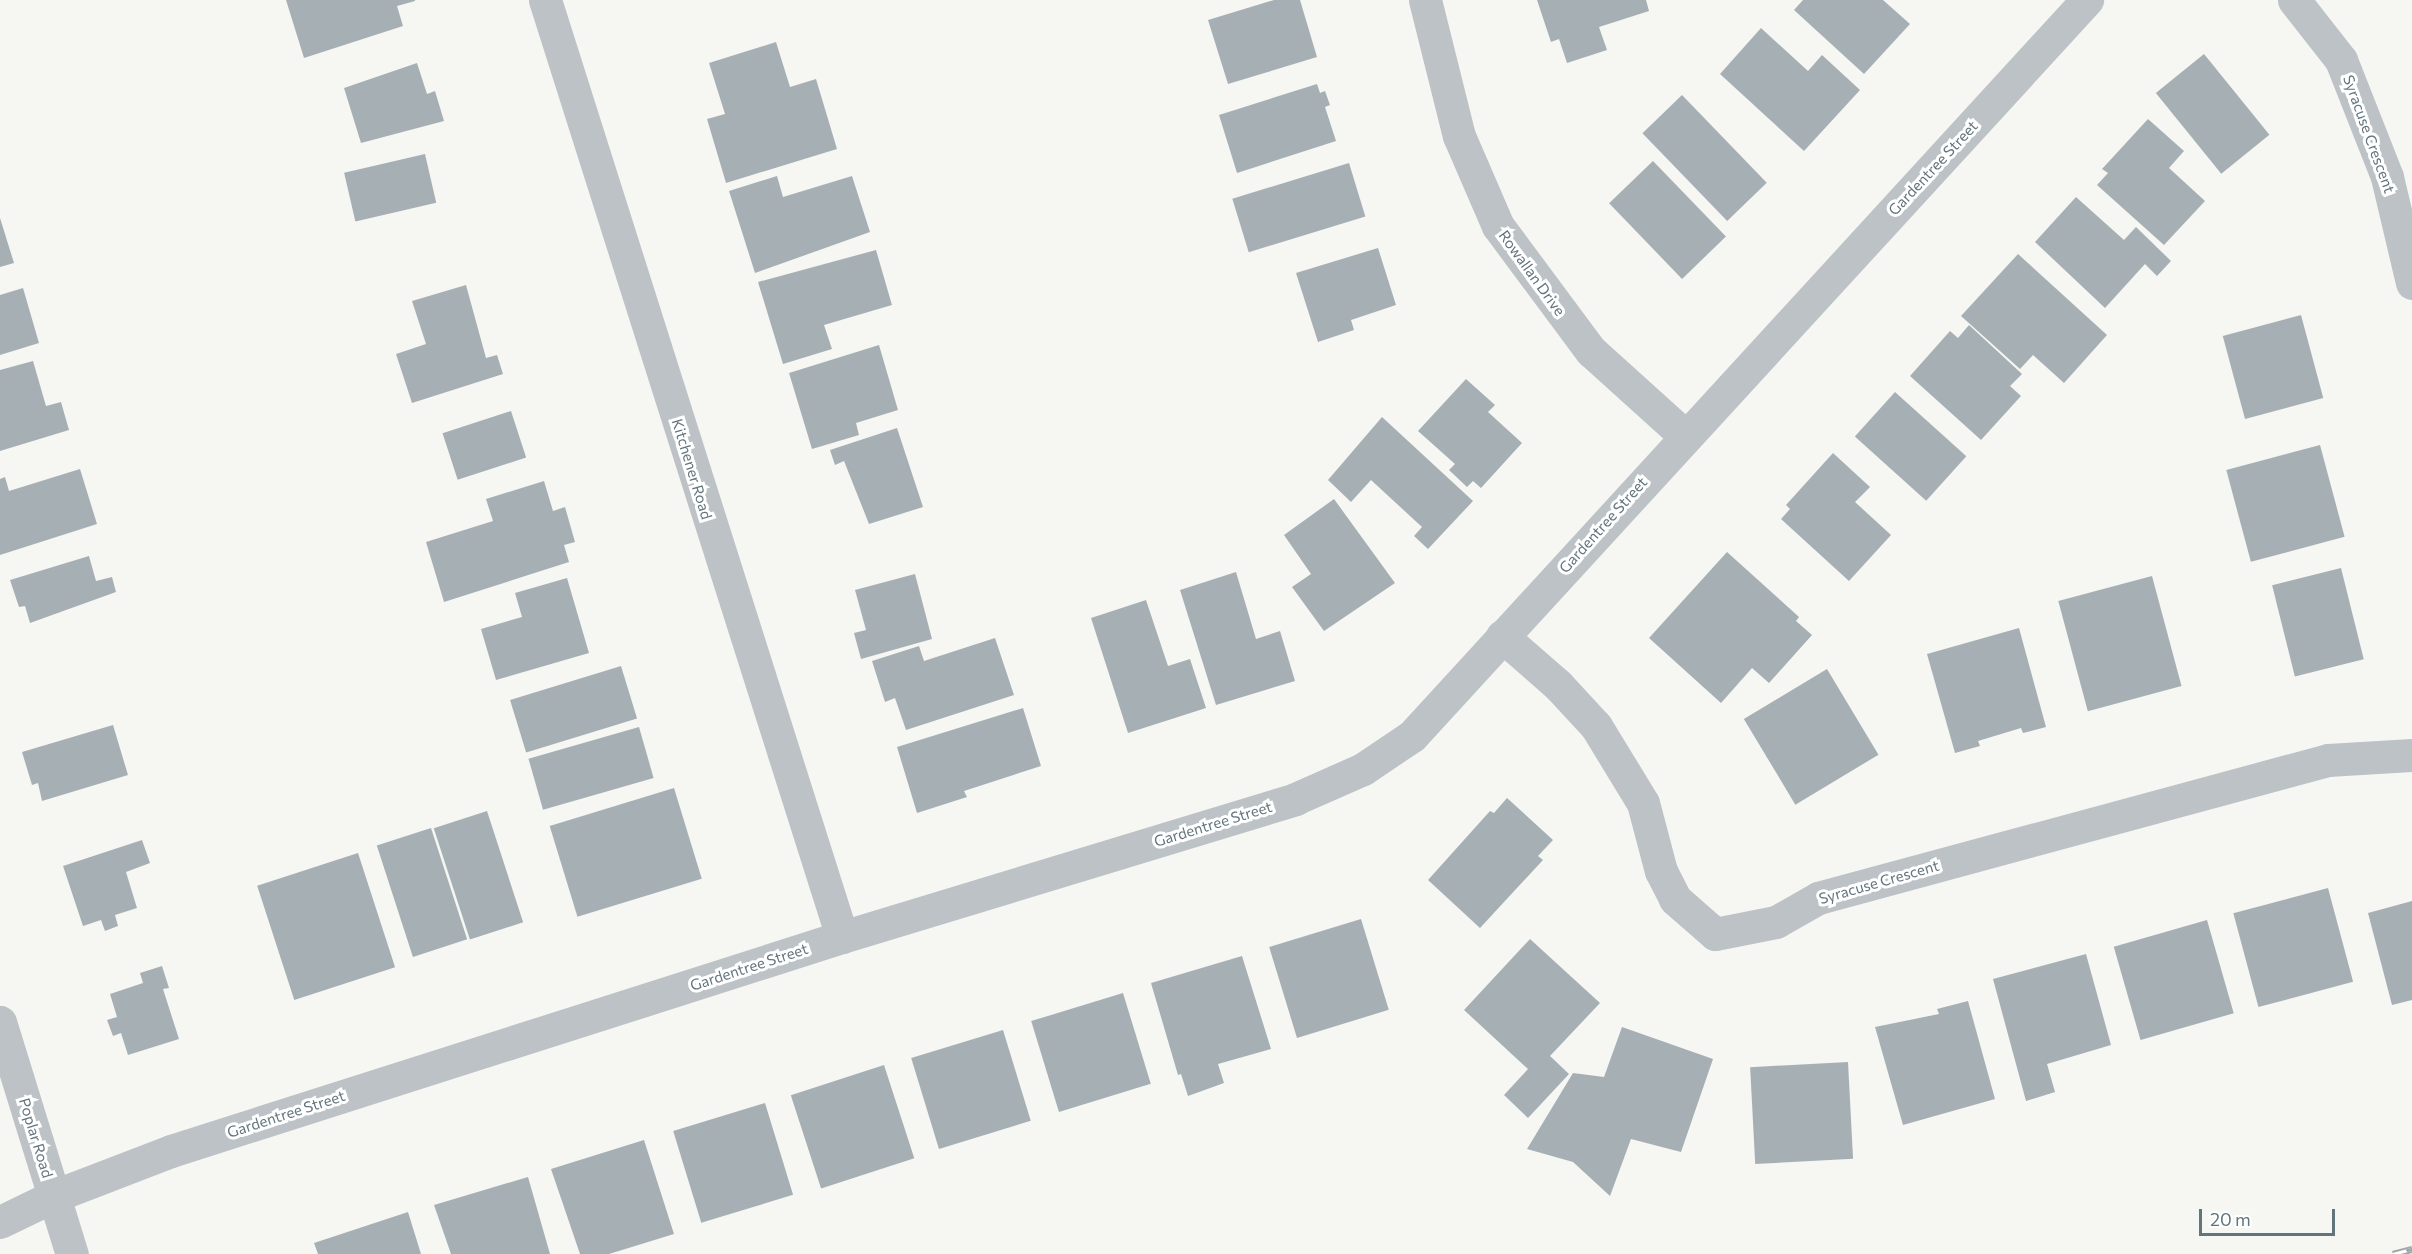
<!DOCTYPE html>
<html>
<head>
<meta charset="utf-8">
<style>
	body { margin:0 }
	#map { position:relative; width:2412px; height:1254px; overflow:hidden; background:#f6f6f3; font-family:Commissioner,sans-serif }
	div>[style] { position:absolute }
	.building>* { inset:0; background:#a6b0b4; transform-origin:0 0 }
	.street>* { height:33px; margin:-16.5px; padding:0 16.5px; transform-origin:16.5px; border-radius:16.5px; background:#bcc2c5 }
	.rail>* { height:7px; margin-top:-3.5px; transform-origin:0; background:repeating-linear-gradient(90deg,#fff 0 14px,#9ea7aa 0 28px); box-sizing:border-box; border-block:2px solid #9ea7aa }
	span { translate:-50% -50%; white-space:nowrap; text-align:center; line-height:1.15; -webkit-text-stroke:6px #fff; paint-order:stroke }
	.street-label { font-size:15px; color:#62757d }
	.scale { position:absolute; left:2199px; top:1209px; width:136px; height:27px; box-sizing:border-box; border:3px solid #62757d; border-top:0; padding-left:8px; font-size:18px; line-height:21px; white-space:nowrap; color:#62757d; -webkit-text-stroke:4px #fff; paint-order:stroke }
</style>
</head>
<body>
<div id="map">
	<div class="building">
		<div style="clip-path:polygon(286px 0,415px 0,415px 1px,397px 6px,403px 26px,304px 58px)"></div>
		<div style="clip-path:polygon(1274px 0,1300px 0,1317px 57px,1228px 84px,1208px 20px)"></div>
		<div style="clip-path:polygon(1537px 0,1646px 0,1649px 11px,1599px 27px,1607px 50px,1567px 63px,1559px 39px,1551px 42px)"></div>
		<div style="clip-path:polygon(1803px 0,1883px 0,1910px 24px,1864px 74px,1794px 10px)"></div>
		<div style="clip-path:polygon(1761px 28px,1808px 71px,1822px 55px,1860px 90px,1804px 151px,1720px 74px)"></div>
		<div style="clip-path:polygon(776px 42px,790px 87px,816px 79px,837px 149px,726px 183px,707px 119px,725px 114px,709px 63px)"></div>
		<div style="left:2204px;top:54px;width:104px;height:62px;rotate:51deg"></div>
		<div style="clip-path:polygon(417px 63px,427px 94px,435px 91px,444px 121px,361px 143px,344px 88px)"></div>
		<div style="clip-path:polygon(1317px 84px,1320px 93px,1325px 91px,1330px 105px,1325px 107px,1336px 141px,1237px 173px,1219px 115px)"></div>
		<div style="left:1682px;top:95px;width:122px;height:55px;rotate:46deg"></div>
		<div style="clip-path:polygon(2148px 119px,2184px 151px,2169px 168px,2205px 201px,2164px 245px,2097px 185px,2108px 173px,2102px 169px)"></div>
		<div style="left:425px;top:154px;width:50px;height:83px;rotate:77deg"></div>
		<div style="left:1653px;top:161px;width:105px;height:61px;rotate:46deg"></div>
		<div style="left:1349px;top:163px;width:56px;height:122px;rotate:73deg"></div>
		<div style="clip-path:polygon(777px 176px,783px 197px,852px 176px,870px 232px,755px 273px,729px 191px)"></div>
		<div style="clip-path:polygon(2076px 197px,2124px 240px,2136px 227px,2171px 261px,2157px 276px,2145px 264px,2105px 308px,2035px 242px)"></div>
		<div style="clip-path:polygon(0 218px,14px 263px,0 267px)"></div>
		<div style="clip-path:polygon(1378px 248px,1396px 305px,1351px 320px,1354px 330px,1318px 342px,1296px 273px)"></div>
		<div style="clip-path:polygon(876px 250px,892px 305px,824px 325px,832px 349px,783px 364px,758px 282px)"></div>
		<div style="clip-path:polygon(2018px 254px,2107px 335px,2064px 383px,2033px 355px,2020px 369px,1961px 316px)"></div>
		<div style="clip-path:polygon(466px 285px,486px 358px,497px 355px,503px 374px,412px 403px,396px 354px,426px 344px,412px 301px)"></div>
		<div style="clip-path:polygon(23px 288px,39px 343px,0 355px,0 295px)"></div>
		<div style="left:2301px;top:315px;width:86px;height:81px;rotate:75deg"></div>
		<div style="clip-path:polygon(1969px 325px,2022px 374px,2010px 386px,2021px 396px,1981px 440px,1910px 376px,1950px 331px,1958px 338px)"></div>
		<div style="clip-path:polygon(879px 345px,898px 410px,856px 423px,859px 435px,812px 449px,789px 373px)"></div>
		<div style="clip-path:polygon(33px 361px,46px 406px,61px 402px,69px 430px,0 451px,0 370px)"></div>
		<div style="clip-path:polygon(1466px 379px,1495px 405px,1488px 412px,1522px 443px,1481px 488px,1473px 481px,1467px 487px,1449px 470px,1455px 464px,1418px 431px)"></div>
		<div style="left:1895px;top:392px;width:96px;height:60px;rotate:42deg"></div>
		<div style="left:511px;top:411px;width:49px;height:72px;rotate:72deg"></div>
		<div style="clip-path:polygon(1382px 417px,1473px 501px,1428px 549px,1414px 536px,1422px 527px,1371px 480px,1351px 502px,1328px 480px)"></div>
		<div style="clip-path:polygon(897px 428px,923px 507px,869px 524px,844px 461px,835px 465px,830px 450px)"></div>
		<div style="left:2320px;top:445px;width:95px;height:97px;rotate:75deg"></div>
		<div style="clip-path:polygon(1833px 453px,1870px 487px,1855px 502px,1891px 535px,1849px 581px,1781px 519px,1790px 509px,1786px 505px)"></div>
		<div style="clip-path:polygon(80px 469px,97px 524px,0 555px,0 479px,5px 477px,9px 491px)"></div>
		<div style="clip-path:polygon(544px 481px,553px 511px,565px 507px,575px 542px,564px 545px,569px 562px,444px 602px,426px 542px,493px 521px,486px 499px)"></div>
		<div style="clip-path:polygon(1334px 499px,1395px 583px,1324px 631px,1292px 587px,1311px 574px,1284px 535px)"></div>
		<div style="clip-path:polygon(1727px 552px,1799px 617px,1796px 621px,1812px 635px,1769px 683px,1752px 668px,1721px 703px,1649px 638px)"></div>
		<div style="clip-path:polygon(89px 556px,96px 581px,112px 577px,116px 592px,30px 623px,25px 606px,19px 607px,10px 580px)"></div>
		<div style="left:2341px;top:568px;width:94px;height:71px;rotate:76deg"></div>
		<div style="clip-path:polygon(1236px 572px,1256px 639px,1280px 631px,1295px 681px,1216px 705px,1180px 590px)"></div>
		<div style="clip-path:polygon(915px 574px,932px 639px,861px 659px,854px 633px,866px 630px,855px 590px)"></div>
		<div style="left:2152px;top:576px;width:114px;height:97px;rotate:75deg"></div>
		<div style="clip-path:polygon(567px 578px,589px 653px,496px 680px,481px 629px,522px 617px,515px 593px)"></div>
		<div style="clip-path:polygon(1146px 600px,1168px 666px,1190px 659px,1206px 708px,1128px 733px,1091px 618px)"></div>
		<div style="clip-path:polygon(2019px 628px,2046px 727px,2023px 733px,2021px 728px,1978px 741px,1980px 746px,1955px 753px,1927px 654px)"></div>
		<div style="clip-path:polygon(995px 638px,1014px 695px,906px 730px,895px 698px,885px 702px,872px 661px,919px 646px,924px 661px)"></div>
		<div style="left:621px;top:666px;width:55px;height:116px;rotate:73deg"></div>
		<div style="left:1827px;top:669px;width:100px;height:97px;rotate:59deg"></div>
		<div style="clip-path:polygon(1023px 708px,1041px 766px,964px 791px,967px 797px,917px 813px,897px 747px)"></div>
		<div style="clip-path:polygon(113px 725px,128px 775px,42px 801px,38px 783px,32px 785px,22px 752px)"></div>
		<div style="left:639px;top:727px;width:53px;height:115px;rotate:74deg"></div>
		<div style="left:674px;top:788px;width:95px;height:130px;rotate:73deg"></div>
		<div style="clip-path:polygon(1507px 798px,1553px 840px,1538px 856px,1543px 860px,1480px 928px,1428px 880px,1490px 811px,1494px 813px)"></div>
		<div style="left:487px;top:811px;width:117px;height:56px;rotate:72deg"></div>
		<div style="left:431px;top:828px;width:117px;height:57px;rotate:72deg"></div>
		<div style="clip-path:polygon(142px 840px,150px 863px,126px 872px,137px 908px,115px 915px,118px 926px,105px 931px,101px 920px,83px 926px,63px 866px)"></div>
		<div style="left:358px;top:853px;width:120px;height:106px;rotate:72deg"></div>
		<div style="left:2328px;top:888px;width:97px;height:98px;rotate:75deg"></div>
		<div style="clip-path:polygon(2412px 901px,2412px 1000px,2392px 1005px,2368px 913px)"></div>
		<div style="left:1361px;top:919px;width:95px;height:96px;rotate:73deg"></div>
		<div style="left:2207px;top:920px;width:97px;height:97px;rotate:74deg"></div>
		<div style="clip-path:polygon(1530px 939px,1600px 1003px,1550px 1056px,1569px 1074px,1528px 1118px,1504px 1095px,1528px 1069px,1464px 1010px)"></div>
		<div style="clip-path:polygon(2086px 954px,2111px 1045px,2047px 1064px,2055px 1092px,2026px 1101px,1993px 979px)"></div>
		<div style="clip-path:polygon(1242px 956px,1271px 1049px,1218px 1064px,1224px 1083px,1188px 1096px,1181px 1074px,1178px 1075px,1151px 983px)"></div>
		<div style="clip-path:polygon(162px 966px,169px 988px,163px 989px,179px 1039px,128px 1055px,121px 1033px,113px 1036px,107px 1020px,117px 1017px,110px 994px,143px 983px,140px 973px)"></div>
		<div style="left:1123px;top:993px;width:95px;height:96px;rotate:73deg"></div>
		<div style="clip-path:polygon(1968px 1001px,1995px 1099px,1903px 1125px,1875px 1027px,1939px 1014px,1937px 1009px)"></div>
		<div style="clip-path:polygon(1622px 1027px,1713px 1059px,1681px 1152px,1631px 1139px,1610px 1196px,1573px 1162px,1527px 1149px,1573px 1073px,1604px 1077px)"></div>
		<div style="left:1003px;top:1030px;width:95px;height:96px;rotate:73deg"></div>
		<div style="left:1848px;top:1062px;width:97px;height:98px;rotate:87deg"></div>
		<div style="left:884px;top:1065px;width:98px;height:98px;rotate:72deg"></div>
		<div style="left:765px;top:1103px;width:96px;height:96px;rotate:73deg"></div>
		<div style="clip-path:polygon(644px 1140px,674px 1234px,609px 1254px,580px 1254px,551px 1169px)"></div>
		<div style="clip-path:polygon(528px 1177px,550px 1254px,451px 1254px,434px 1205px)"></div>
		<div style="clip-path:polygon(408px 1212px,421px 1254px,318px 1254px,314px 1243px)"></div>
	</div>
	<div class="street">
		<div style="left:545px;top:0;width:983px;rotate:72.41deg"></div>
		<div style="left:1425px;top:0;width:140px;rotate:76deg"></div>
		<div style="left:1459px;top:136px;width:98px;rotate:66.6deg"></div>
		<div style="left:1498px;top:226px;width:156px;rotate:53.4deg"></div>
		<div style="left:1591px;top:351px;width:125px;rotate:42.1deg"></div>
		<div style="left:2294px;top:0;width:76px;rotate:51.9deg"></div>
		<div style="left:2341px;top:60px;width:126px;rotate:68.5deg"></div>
		<div style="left:2387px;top:177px;width:109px;rotate:76.7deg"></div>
		<div style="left:1502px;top:636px;width:74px;rotate:41.2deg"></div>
		<div style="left:1558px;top:685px;width:56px;rotate:47.2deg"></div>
		<div style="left:1596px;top:726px;width:90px;rotate:58.6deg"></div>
		<div style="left:1643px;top:803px;width:70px;rotate:75.2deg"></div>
		<div style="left:1661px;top:871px;width:31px;rotate:63deg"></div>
		<div style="left:1675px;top:899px;width:53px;rotate:41.2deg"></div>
		<div style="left:1715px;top:934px;width:62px;rotate:-11.1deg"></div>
		<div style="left:1776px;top:922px;width:48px;rotate:-29.7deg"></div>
		<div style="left:1818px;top:898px;width:528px;rotate:-15.14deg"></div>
		<div style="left:2328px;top:760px;width:84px;rotate:-3.4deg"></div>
		<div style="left:0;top:1022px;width:243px;rotate:72.8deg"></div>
		<div style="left:0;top:1222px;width:60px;rotate:-25.7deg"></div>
		<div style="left:54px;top:1196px;width:125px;rotate:-21deg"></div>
		<div style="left:171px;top:1151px;width:704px;rotate:-17.69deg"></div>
		<div style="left:842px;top:937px;width:474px;rotate:-16.9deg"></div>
		<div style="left:1295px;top:799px;width:74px;rotate:-23.8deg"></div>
		<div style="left:1363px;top:769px;width:59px;rotate:-34deg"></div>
		<div style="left:1412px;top:736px;width:999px;rotate:-47.48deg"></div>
	</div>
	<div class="rail">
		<div style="left:2393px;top:1254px;width:20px;rotate:-15deg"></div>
	</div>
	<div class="street-label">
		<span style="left:2369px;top:134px;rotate:70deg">Syracuse Crescent</span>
		<span style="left:1933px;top:168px;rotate:-47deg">Gardentree Street</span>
		<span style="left:1532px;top:273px;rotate:54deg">Rowallan Drive</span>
		<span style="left:692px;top:469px;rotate:73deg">Kitchener Road</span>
		<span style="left:1603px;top:525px;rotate:-48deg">Gardentree Street</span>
		<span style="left:1213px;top:824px;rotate:-17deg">Gardentree Street</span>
		<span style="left:1879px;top:882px;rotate:-16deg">Syracuse Crescent</span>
		<span style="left:749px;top:967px;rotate:-18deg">Gardentree Street</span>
		<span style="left:286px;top:1114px;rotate:-18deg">Gardentree Street</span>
		<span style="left:36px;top:1138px;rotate:73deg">Poplar Road</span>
	</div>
	<div class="scale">20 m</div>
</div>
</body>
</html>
